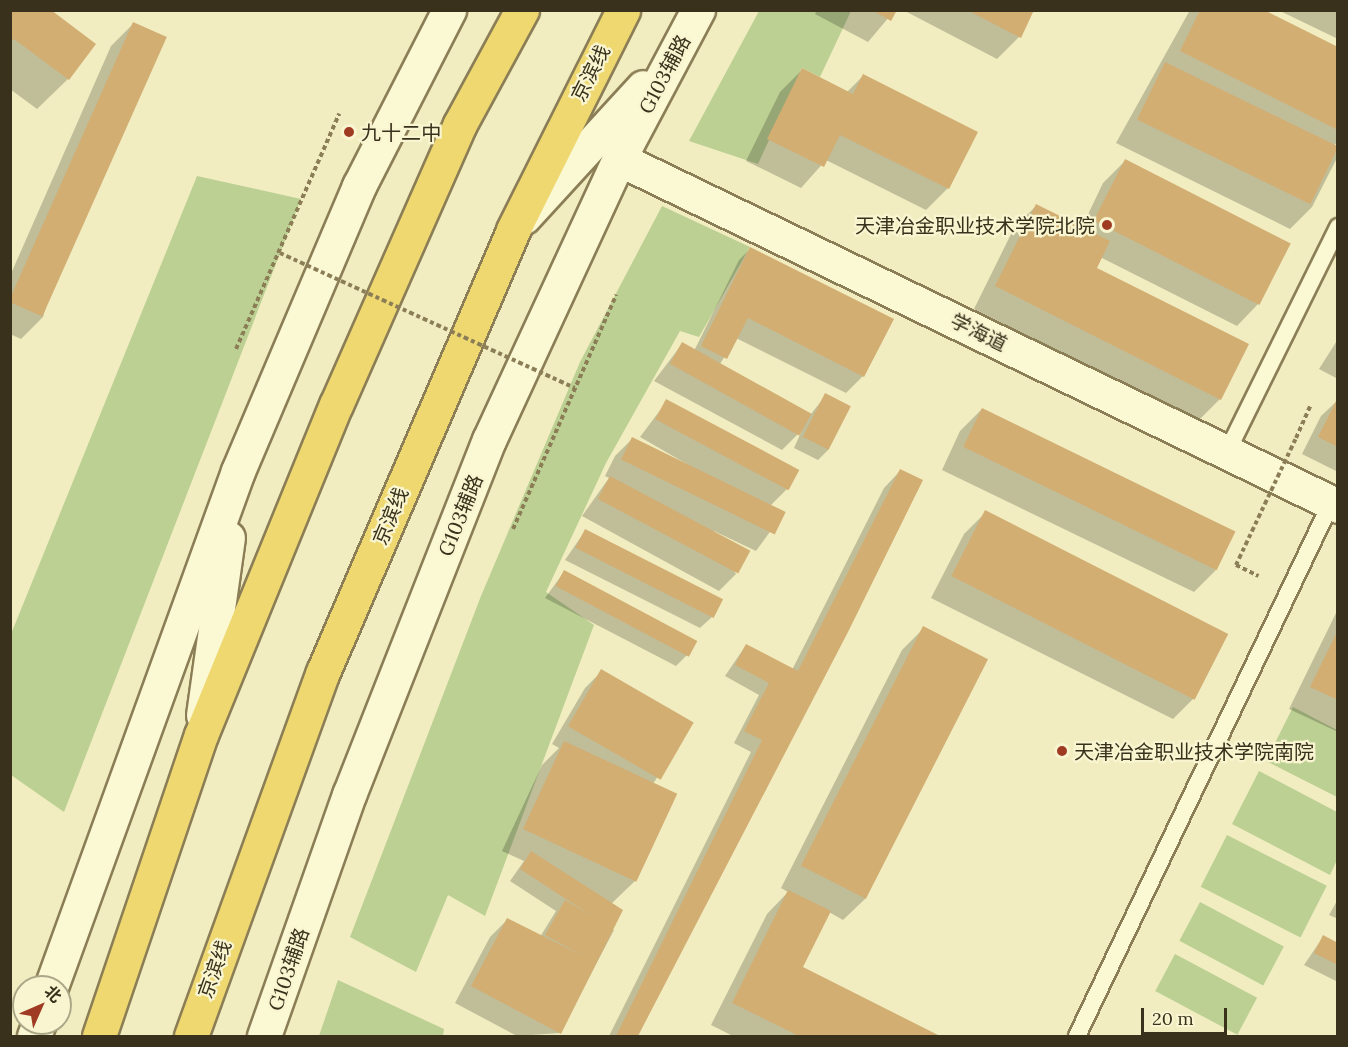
<!DOCTYPE html>
<html>
<head>
<meta charset="utf-8">
<style>
	body { margin:0 }
	#map { position:relative; width:1348px; height:1047px; overflow:hidden; background:#f1edc0; font-family:Lora,"Noto Sans SC",serif }
	div>[style] { position:absolute }
	.green>* { inset:0; background:#bcd093; transform-origin:0 0 }
	.shadow>* { inset:0; background:#0003 }
	.building>* { inset:0; background:#d2ae73; transform-origin:0 0 }
	.path>* { height:4px; margin-top:-2px; transform-origin:0; background:repeating-linear-gradient(90deg,#8b7e56 0 4.5px,transparent 0 7.5px) }
	.roads { filter:drop-shadow(2px 0 #8b7e56) drop-shadow(-2px 0 #8b7e56) drop-shadow(0 2px #8b7e56) drop-shadow(0 -2px #8b7e56) }
	.service>* { height:16px; margin:-8px; padding:0 8px; transform-origin:8px; border-radius:8px; background:#fbf8d4 }
	.minor>* { height:33px; margin:-16.5px; padding:0 16.5px; transform-origin:16.5px; border-radius:16.5px; background:#fbf8d4 }
	.tertiary>* { height:33px; margin:-16.5px; padding:0 16.5px; transform-origin:16.5px; border-radius:16.5px; background:#fbf8d4 }
	.trunk>* { height:33px; margin:-16.5px; padding:0 16.5px; transform-origin:16.5px; border-radius:16.5px; background:#efd870 }
	.path-bridge>* { height:4px; margin-top:-2px; transform-origin:0; background:repeating-linear-gradient(90deg,#8b7e56 0 4.5px,transparent 0 7.5px) }
	.dots>* { width:16px; height:16px; translate:-50% -50%; box-sizing:border-box; border:3px solid #f8f5d0; border-radius:50% }
	span { translate:-50% -50%; white-space:nowrap; text-align:center; line-height:1.15; -webkit-text-stroke:4.5px #f8f5d0; paint-order:stroke }
	.street-label { font-size:20px; color:#3a311c }
	.poi-label { font-size:20px; color:#3a311c }
	.left { translate:0 -50%; text-align:left }
	.right { translate:-100% -50%; text-align:right }
	.frame { position:absolute; inset:0; border:12px solid #3a311c; pointer-events:none }
	.north { position:absolute; left:12px; top:975px; width:60px; height:60px; box-sizing:border-box; background:#f8f5d0; border:2px solid #aca788; border-radius:50%; rotate:45deg; font-size:16px; font-weight:700; line-height:24px; text-align:center; color:#3a311c }
	.north::after { content:''; display:block; margin:auto; width:21px; height:27px; background:#9f3b22; clip-path:polygon(50% 0,100% 100%,50% 72%,0 100%) }
	.scale { position:absolute; left:1141px; top:1008px; width:86px; height:27px; box-sizing:border-box; border:3px solid #3a311c; border-top:0; padding-left:8px; font-size:18px; line-height:21px; white-space:nowrap; color:#3a311c; -webkit-text-stroke:4px #f8f5d0; paint-order:stroke }
</style>
</head>
<body>
<div id="map">
	<div class="green">
		<div style="clip-path:polygon(759px 11px,851px 11px,820px 77px,802px 68px,758px 164px,689px 141px)"></div>
		<div style="clip-path:polygon(197px 176px,301px 199px,64px 812px,11px 775px,11px 634px)"></div>
		<div style="clip-path:polygon(662px 206px,750px 247px,699px 337px,680px 331px,606px 463px,546px 592px,594px 625px,485px 916px,448px 895px,416px 972px,350px 937px,481px 596px,580px 362px)"></div>
		<div style="clip-path:polygon(1293px 707px,1337px 730px,1337px 797px,1266px 761px)"></div>
		<div style="clip-path:polygon(1259px 771px,1337px 812px,1337px 860px,1330px 875px,1232px 824px)"></div>
		<div style="left:1227px;top:835px;width:112px;height:58px;rotate:27deg"></div>
		<div style="left:1200px;top:902px;width:95px;height:44px;rotate:28deg"></div>
		<div style="left:1175px;top:954px;width:93px;height:42px;rotate:28deg"></div>
		<div style="clip-path:polygon(338px 980px,444px 1029px,443px 1036px,319px 1036px)"></div>
	</div>
	<div class="shadow">
		<div style="clip-path:polygon(10px 10px,68px 79px,37px 109px,10px 89px)"></div>
		<div style="clip-path:polygon(817px 10px,895px 10px,868px 42px,815px 14px)"></div>
		<div style="clip-path:polygon(903px 10px,1033px 10px,1019px 37px,997px 59px)"></div>
		<div style="clip-path:polygon(1190px 10px,1261px 10px,1338px 49px,1338px 142px,1332px 147px,1338px 156px,1312px 207px,1290px 229px,1116px 143px)"></div>
		<div style="clip-path:polygon(1278px 10px,1338px 10px,1338px 39px)"></div>
		<div style="clip-path:polygon(133px 24px,43px 317px,21px 339px,10px 334px,10px 276px,111px 46px)"></div>
		<div style="clip-path:polygon(802px 70px,847px 92px,863px 76px,948px 188px,926px 210px,826px 160px,801px 188px,746px 161px,780px 92px)"></div>
		<div style="clip-path:polygon(1125px 161px,1259px 303px,1237px 326px,1100px 257px,1095px 268px,1220px 399px,1198px 421px,974px 309px,1014px 228px,1036px 206px,1081px 229px,1103px 183px)"></div>
		<div style="clip-path:polygon(750px 249px,863px 376px,846px 393px,736px 338px,720px 364px,811px 414px,826px 395px,829px 449px,818px 460px,794px 448px,802px 430px,782px 450px,654px 381px,682px 344px,694px 351px,739px 260px)"></div>
		<div style="clip-path:polygon(1338px 339px,1338px 379px,1319px 369px)"></div>
		<div style="clip-path:polygon(1338px 400px,1338px 472px,1302px 454px,1321px 416px)"></div>
		<div style="clip-path:polygon(667px 401px,787px 489px,769px 507px,783px 514px,756px 551px,714px 531px,736px 574px,719px 591px,582px 516px,609px 478px,605px 476px,615px 456px,632px 439px,711px 478px,640px 437px)"></div>
		<div style="clip-path:polygon(982px 409px,1216px 570px,1194px 592px,942px 470px,960px 431px)"></div>
		<div style="clip-path:polygon(900px 471px,921px 481px,636px 1036px,609px 1036px,751px 752px,734px 743px,759px 695px,725px 676px,746px 645px,792px 670px,884px 488px)"></div>
		<div style="clip-path:polygon(986px 512px,1195px 697px,1173px 719px,931px 598px,964px 534px)"></div>
		<div style="clip-path:polygon(585px 531px,712px 617px,700px 628px,565px 560px)"></div>
		<div style="clip-path:polygon(564px 572px,695px 641px,687px 655px,676px 666px,545px 598px)"></div>
		<div style="clip-path:polygon(1338px 609px,1338px 732px,1289px 709px)"></div>
		<div style="clip-path:polygon(924px 628px,866px 898px,843px 920px,829px 912px,801px 968px,936px 1036px,733px 1036px,711px 1025px,767px 914px,788px 892px,781px 888px,902px 650px)"></div>
		<div style="clip-path:polygon(602px 671px,691px 723px,653px 784px,635px 881px,611px 904px,609px 929px,614px 930px,560px 1033px,517px 1036px,455px 1003px,490px 937px,507px 920px,540px 937px,556px 911px,510px 881px,524px 861px,502px 851px,542px 765px,559px 748px,552px 744px,585px 688px)"></div>
		<div style="clip-path:polygon(1338px 899px,1338px 919px,1329px 915px)"></div>
		<div style="clip-path:polygon(1323px 937px,1338px 945px,1338px 982px,1304px 965px)"></div>
	</div>
	<div class="building">
		<div style="clip-path:polygon(10px 10px,51px 10px,96px 44px,69px 80px,14px 39px,10px 43px)"></div>
		<div style="clip-path:polygon(872px 10px,897px 10px,891px 21px)"></div>
		<div style="clip-path:polygon(967px 10px,1034px 10px,1021px 38px)"></div>
		<div style="clip-path:polygon(1200px 10px,1264px 10px,1338px 47px,1338px 130px,1180px 51px)"></div>
		<div style="left:133px;top:22px;width:37px;height:306px;rotate:24deg"></div>
		<div style="left:1165px;top:62px;width:193px;height:64px;rotate:26deg"></div>
		<div style="clip-path:polygon(802px 68px,853px 94px,863px 74px,978px 132px,949px 189px,840px 135px,824px 167px,767px 139px)"></div>
		<div style="left:1125px;top:159px;width:186px;height:69px;rotate:27deg"></div>
		<div style="clip-path:polygon(1036px 204px,1110px 241px,1097px 268px,1249px 344px,1221px 400px,995px 286px)"></div>
		<div style="clip-path:polygon(750px 247px,894px 319px,864px 377px,748px 318px,727px 359px,701px 346px)"></div>
		<div style="left:682px;top:342px;width:148px;height:25px;rotate:29deg"></div>
		<div style="left:825px;top:393px;width:29px;height:49px;rotate:27deg"></div>
		<div style="clip-path:polygon(1338px 397px,1338px 447px,1318px 437px)"></div>
		<div style="left:666px;top:399px;width:151px;height:23px;rotate:28deg"></div>
		<div style="left:982px;top:408px;width:282px;height:43px;rotate:26deg"></div>
		<div style="left:632px;top:437px;width:171px;height:25px;rotate:26deg"></div>
		<div style="clip-path:polygon(900px 469px,923px 480px,848px 632px,638px 1036px,616px 1036px,762px 740px,744px 731px,769px 683px,735px 665px,746px 644px,798px 671px)"></div>
		<div style="left:610px;top:476px;width:159px;height:26px;rotate:28deg"></div>
		<div style="left:985px;top:510px;width:273px;height:74px;rotate:27deg"></div>
		<div style="left:585px;top:529px;width:155px;height:21px;rotate:27deg"></div>
		<div style="left:564px;top:570px;width:151px;height:18px;rotate:28deg"></div>
		<div style="left:923px;top:626px;width:73px;height:269px;rotate:27deg"></div>
		<div style="clip-path:polygon(1338px 630px,1338px 700px,1310px 687px)"></div>
		<div style="left:601px;top:669px;width:107px;height:66px;rotate:30deg"></div>
		<div style="left:564px;top:741px;width:125px;height:97px;rotate:25deg"></div>
		<div style="clip-path:polygon(531px 851px,623px 910px,561px 1034px,471px 986px,507px 918px,583px 956px,545px 935px,565px 900px,592px 916px,520px 869px)"></div>
		<div style="clip-path:polygon(788px 890px,831px 911px,803px 967px,940px 1036px,799px 1036px,732px 1003px)"></div>
		<div style="clip-path:polygon(1323px 935px,1338px 943px,1338px 965px,1314px 953px)"></div>
	</div>
	<div class="path">
		<div style="left:236px;top:349px;width:257px;rotate:-66.3deg"></div>
		<div style="left:1296px;top:438px;width:36px;rotate:-66deg"></div>
		<div style="left:513px;top:529px;width:256px;rotate:-66.2deg"></div>
		<div style="left:1236px;top:565px;width:25px;rotate:26deg"></div>
	</div>
	<div class="roads">
		<div class="service">
			<div style="left:1227px;top:452px;width:251px;rotate:-63.7deg"></div>
			<div style="left:1077px;top:1036px;width:590px;rotate:-64.52deg"></div>
		</div>
		<div class="minor">
			<div style="left:619px;top:159px;width:798px;rotate:25.76deg"></div>
		</div>
		<div class="tertiary">
			<div style="left:524px;top:217px;width:176px;rotate:-47.5deg"></div>
			<div style="left:203px;top:715px;width:179px;rotate:-82deg"></div>
			<div style="left:51px;top:987px;width:549px;rotate:-70.08deg"></div>
			<div style="left:238px;top:471px;width:310px;rotate:-67deg"></div>
			<div style="left:359px;top:186px;width:198px;rotate:-62.9deg"></div>
			<div style="left:34px;top:1036px;width:14px;rotate:-69deg"></div>
			<div style="left:264px;top:1036px;width:256px;rotate:-70.6deg"></div>
			<div style="left:349px;top:795px;width:382px;rotate:-68.5deg"></div>
			<div style="left:489px;top:440px;width:310px;rotate:-65.2deg"></div>
			<div style="left:619px;top:159px;width:169px;rotate:-62.1deg"></div>
		</div>
		<div class="trunk">
			<div style="left:99px;top:1036px;width:318px;rotate:-71.3deg"></div>
			<div style="left:201px;top:735px;width:357px;rotate:-67.8deg"></div>
			<div style="left:336px;top:405px;width:307px;rotate:-66.2deg"></div>
			<div style="left:460px;top:124px;width:130px;rotate:-61.5deg"></div>
			<div style="left:191px;top:1036px;width:387px;rotate:-70.1deg"></div>
			<div style="left:323px;top:672px;width:481px;rotate:-66.7deg"></div>
			<div style="left:513px;top:230px;width:246px;rotate:-63.4deg"></div>
		</div>
	</div>
	<div class="path-bridge">
		<div style="left:280px;top:253px;width:324px;rotate:24.6deg"></div>
		<div style="left:1236px;top:565px;width:140px;rotate:-64.7deg"></div>
	</div>
	<div class="dots">
		<div style="left:349px;top:132px;background:#9f3b22"></div>
		<div style="left:1107px;top:225px;background:#9f3b22"></div>
		<div style="left:1062px;top:751px;background:#9f3b22"></div>
	</div>
	<div class="street-label">
		<span style="left:590px;top:73px;rotate:-63deg">京滨线</span>
		<span style="left:664px;top:74px;rotate:-62deg">G103辅路</span>
		<span style="left:979px;top:332px;rotate:26deg">学海道</span>
		<span style="left:460px;top:515px;rotate:-68deg">G103辅路</span>
		<span style="left:390px;top:516px;rotate:-67deg">京滨线</span>
		<span style="left:214px;top:969px;rotate:-70deg">京滨线</span>
		<span style="left:288px;top:969px;rotate:-71deg">G103辅路</span>
	</div>
	<div class="poi-label">
		<span class="left" style="left:361px;top:132px">九十二中</span>
		<span class="right" style="left:1095px;top:225px">天津冶金职业技术学院北院</span>
		<span class="left" style="left:1074px;top:751px">天津冶金职业技术学院南院</span>
	</div>
	<div class="frame"></div>
	<div class="north">北</div>
	<div class="scale">20 m</div>
</div>
</body>
</html>
